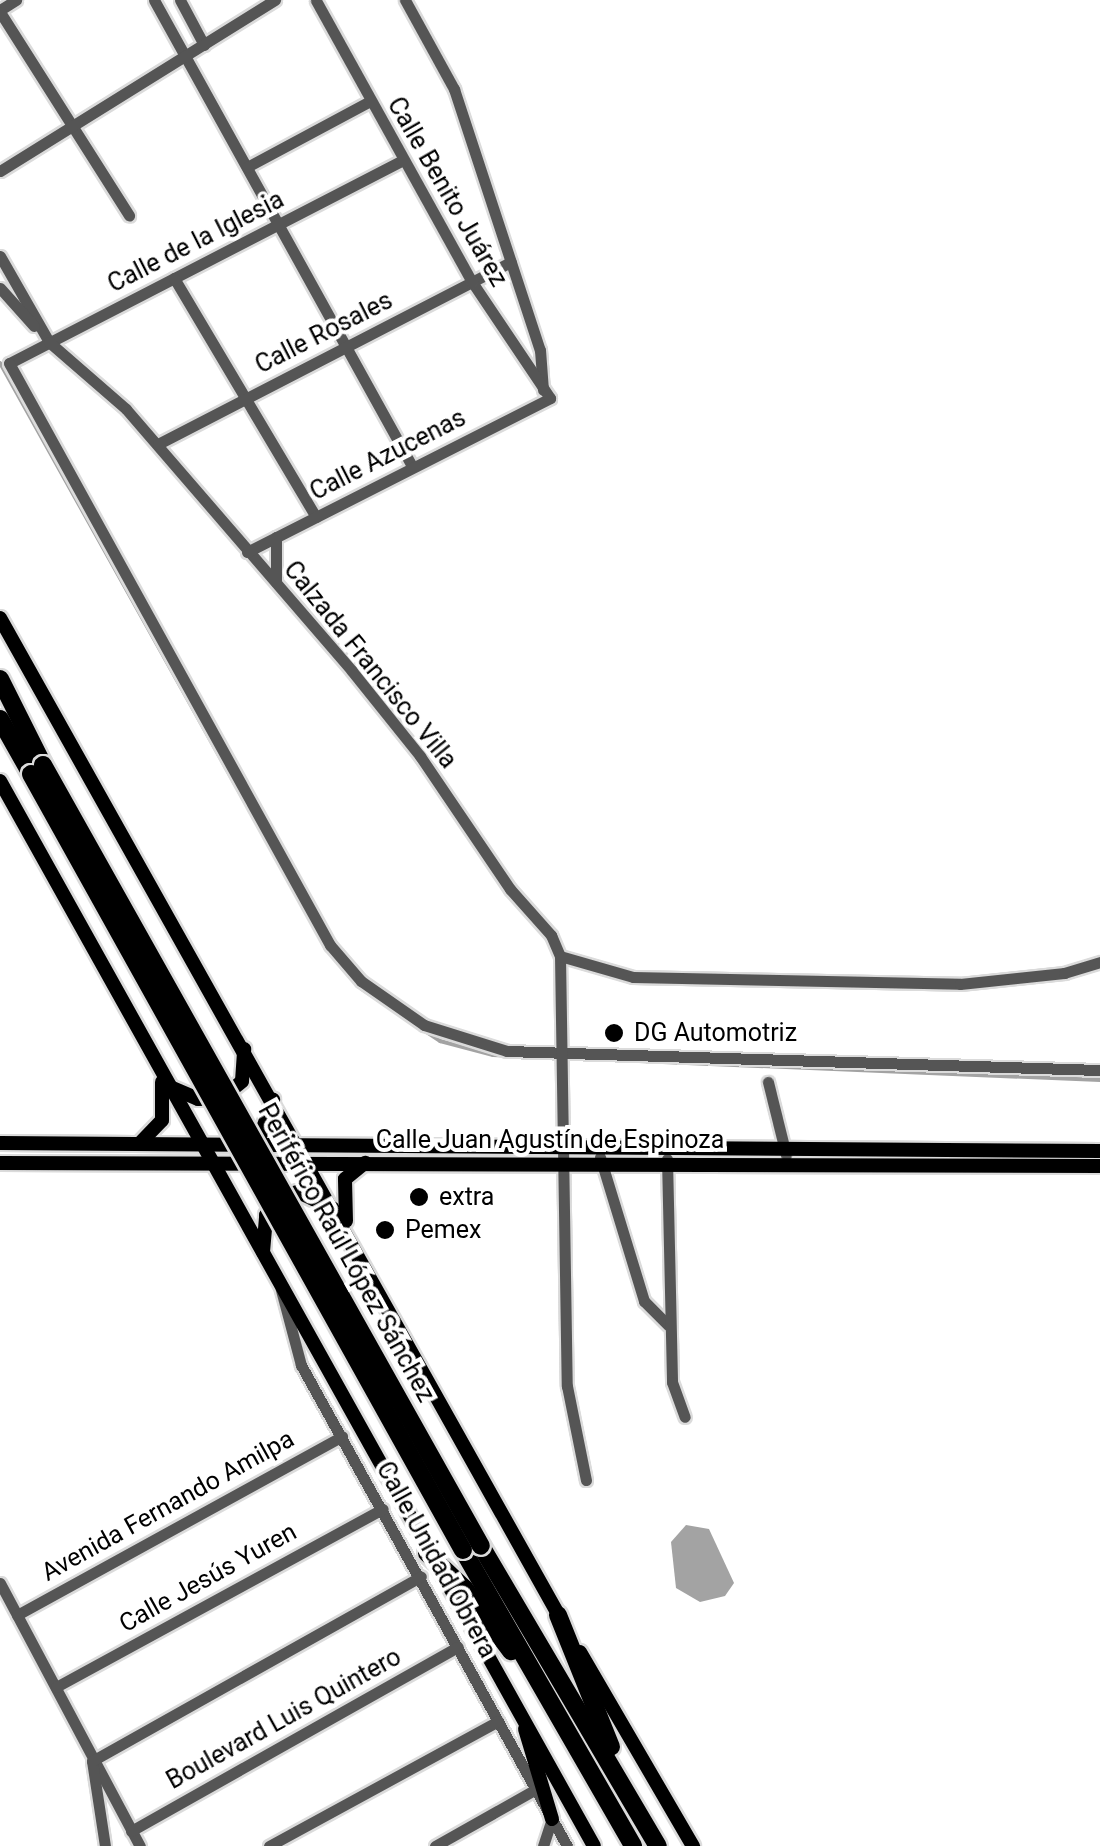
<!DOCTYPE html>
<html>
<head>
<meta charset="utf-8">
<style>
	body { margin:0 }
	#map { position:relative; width:1100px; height:1846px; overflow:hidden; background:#fff; font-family:Roboto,sans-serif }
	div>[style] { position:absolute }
	.water>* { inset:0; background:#a3a3a3 }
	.stream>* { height:4px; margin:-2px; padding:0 2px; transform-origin:2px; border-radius:2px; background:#a3a3a3 }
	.roads { filter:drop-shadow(2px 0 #dbdbdb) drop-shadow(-2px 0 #dbdbdb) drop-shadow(0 2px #dbdbdb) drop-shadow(0 -2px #dbdbdb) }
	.minor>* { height:11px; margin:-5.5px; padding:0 5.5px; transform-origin:5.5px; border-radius:5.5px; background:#555 }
	.major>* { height:14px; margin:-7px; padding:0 7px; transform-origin:7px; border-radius:7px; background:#000 }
	.highway>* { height:18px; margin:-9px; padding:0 9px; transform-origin:9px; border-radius:9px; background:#000 }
	.bridges { filter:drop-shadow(2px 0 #dbdbdb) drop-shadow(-2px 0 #dbdbdb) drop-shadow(0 2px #dbdbdb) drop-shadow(0 -2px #dbdbdb) }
	.highway-bridge>* { height:18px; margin:-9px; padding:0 9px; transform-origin:9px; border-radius:9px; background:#000 }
	.dots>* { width:28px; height:28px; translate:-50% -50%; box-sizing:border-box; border:5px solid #fff; border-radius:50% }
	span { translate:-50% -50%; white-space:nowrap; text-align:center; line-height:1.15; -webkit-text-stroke:8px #fff; paint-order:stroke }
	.street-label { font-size:25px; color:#000 }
	.poi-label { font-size:25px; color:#000 }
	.left { translate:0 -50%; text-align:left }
</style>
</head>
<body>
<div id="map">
	<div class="water">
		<div style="clip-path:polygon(686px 1525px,709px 1529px,734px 1583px,725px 1596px,700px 1602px,676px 1588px,671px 1542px)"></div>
	</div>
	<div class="stream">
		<div style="left:0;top:363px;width:655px;rotate:60.85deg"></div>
		<div style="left:338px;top:963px;width:21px;rotate:49deg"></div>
		<div style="left:362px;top:989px;width:94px;rotate:33.7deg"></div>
		<div style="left:440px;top:1041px;width:55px;rotate:14.8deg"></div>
		<div style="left:493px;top:1055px;width:608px;rotate:2.36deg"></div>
	</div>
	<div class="roads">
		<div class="minor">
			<div style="left:154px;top:0;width:533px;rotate:61.03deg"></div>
			<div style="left:180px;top:0;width:51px;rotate:61.9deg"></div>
			<div style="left:405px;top:0;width:102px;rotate:61.2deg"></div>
			<div style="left:454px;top:89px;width:275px;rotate:71.8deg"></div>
			<div style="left:540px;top:350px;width:40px;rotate:85.7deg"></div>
			<div style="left:0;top:10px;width:19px;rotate:-32deg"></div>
			<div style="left:0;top:12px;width:241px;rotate:57.6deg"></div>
			<div style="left:403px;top:160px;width:443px;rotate:152.7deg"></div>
			<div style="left:9px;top:363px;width:665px;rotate:61.12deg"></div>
			<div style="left:330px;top:945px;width:48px;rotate:49.3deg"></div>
			<div style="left:361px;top:981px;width:77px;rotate:34.9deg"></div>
			<div style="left:424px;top:1025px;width:87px;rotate:17.4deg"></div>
			<div style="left:507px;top:1051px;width:593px;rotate:1.84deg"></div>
			<div style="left:247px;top:167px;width:140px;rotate:-28.2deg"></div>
			<div style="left:0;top:171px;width:324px;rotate:-31.9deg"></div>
			<div style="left:0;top:256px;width:99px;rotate:60.3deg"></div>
			<div style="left:49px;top:342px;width:102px;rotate:41deg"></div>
			<div style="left:126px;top:409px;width:346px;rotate:49.2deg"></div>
			<div style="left:352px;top:671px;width:109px;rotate:51.3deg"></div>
			<div style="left:420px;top:756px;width:161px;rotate:55.9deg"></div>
			<div style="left:510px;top:889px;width:62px;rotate:48.3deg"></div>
			<div style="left:551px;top:935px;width:23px;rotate:67deg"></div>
			<div style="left:560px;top:956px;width:430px;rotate:89.1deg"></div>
			<div style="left:567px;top:1386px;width:96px;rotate:78.6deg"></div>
			<div style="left:174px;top:278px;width:278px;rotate:59.3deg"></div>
			<div style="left:0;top:288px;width:51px;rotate:48.2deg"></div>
			<div style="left:158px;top:444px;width:397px;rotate:-27.3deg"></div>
			<div style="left:247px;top:552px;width:340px;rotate:-26.9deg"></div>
			<div style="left:550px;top:398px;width:140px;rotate:-123.9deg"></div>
			<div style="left:472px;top:282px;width:322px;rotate:-119deg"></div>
			<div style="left:276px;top:582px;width:45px;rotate:-90deg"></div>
			<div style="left:560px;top:956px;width:76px;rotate:16deg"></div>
			<div style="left:633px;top:977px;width:327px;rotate:1.2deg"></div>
			<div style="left:960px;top:984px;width:105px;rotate:-6deg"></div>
			<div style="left:1064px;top:973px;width:38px;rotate:-17deg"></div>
			<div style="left:768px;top:1082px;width:75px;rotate:76.1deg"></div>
			<div style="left:600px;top:1157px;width:151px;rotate:73deg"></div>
			<div style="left:644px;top:1301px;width:34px;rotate:45deg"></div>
			<div style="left:667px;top:1159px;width:223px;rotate:88.7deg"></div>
			<div style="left:672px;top:1382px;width:37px;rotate:70deg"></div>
			<div style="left:281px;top:1290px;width:78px;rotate:75.1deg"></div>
			<div style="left:301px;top:1365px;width:550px;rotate:61.06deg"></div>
			<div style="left:0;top:1583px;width:298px;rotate:62deg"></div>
			<div style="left:17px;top:1615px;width:371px;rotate:-28.8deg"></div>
			<div style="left:56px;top:1687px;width:372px;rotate:-28.6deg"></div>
			<div style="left:131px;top:1831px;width:375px;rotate:-29.4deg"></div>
			<div style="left:105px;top:1846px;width:86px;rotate:-98.7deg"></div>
			<div style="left:92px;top:1761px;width:377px;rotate:-29.3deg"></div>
			<div style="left:269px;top:1846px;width:261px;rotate:-28.6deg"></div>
			<div style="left:435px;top:1846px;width:116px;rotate:-29.4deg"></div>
			<div style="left:543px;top:1846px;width:28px;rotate:-72deg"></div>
		</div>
		<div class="major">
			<div style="left:0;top:618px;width:1150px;rotate:60.74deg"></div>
			<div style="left:0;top:781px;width:1219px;rotate:60.85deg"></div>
			<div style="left:170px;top:1087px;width:30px;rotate:23deg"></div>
			<div style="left:198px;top:1099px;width:24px;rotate:-2deg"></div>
			<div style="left:222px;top:1098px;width:26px;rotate:-40deg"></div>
			<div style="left:242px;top:1081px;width:32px;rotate:-86deg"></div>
			<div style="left:141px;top:1142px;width:30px;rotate:-46deg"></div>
			<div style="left:162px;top:1120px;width:38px;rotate:-90deg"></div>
			<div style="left:258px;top:1142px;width:45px;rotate:-70.3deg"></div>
			<div style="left:0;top:1143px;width:1100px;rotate:0.42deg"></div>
			<div style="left:0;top:1163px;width:1100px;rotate:0.16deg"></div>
			<div style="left:346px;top:1221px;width:42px;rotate:-91.4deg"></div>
			<div style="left:345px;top:1179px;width:26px;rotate:-39deg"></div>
			<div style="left:263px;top:1252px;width:37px;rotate:-85deg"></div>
			<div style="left:266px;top:1215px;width:23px;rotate:-52deg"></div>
			<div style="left:280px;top:1197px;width:19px;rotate:-16deg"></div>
			<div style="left:298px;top:1192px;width:38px;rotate:25deg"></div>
			<div style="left:580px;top:1652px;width:225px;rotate:59.8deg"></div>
			<div style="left:525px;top:1729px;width:94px;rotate:73.3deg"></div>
		</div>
		<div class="highway">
			<div style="left:0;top:679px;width:96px;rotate:63.4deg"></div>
			<div style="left:0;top:719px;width:63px;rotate:60.6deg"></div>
			<div style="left:481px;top:1546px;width:348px;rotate:59.5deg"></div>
			<div style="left:463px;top:1550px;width:341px;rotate:60.1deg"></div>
			<div style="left:427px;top:1553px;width:51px;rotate:43.4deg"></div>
			<div style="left:464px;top:1588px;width:79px;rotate:53.3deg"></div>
			<div style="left:558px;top:1615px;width:142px;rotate:68.1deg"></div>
		</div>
	</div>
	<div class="bridges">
		<div class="highway-bridge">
			<div style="left:43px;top:765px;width:895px;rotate:60.72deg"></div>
			<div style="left:31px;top:774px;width:888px;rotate:60.9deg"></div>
		</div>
	</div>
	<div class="dots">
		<div style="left:614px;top:1033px;background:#000"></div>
		<div style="left:419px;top:1197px;background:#000"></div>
		<div style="left:385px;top:1230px;background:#000"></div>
	</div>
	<div class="street-label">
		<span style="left:447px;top:192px;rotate:60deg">Calle Benito Juárez</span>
		<span style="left:196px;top:242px;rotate:-27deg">Calle de la Iglesia</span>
		<span style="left:324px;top:333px;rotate:-27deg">Calle Rosales</span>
		<span style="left:388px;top:455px;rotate:-27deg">Calle Azucenas</span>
		<span style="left:370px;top:665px;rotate:51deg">Calzada Francisco Villa</span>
		<span style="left:550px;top:1140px">Calle Juan Agustín de Espinoza</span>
		<span style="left:346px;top:1253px;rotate:61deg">Periférico Raúl López Sánchez</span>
		<span style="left:168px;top:1506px;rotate:-29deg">Avenida Fernando Amilpa</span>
		<span style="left:436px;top:1560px;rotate:61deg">Calle Unidad Obrera</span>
		<span style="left:208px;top:1578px;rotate:-29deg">Calle Jesús Yuren</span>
		<span style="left:284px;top:1719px;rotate:-29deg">Boulevard Luis Quintero</span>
	</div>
	<div class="poi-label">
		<span class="left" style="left:634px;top:1033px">DG Automotriz</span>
		<span class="left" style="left:439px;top:1197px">extra</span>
		<span class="left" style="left:405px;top:1230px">Pemex</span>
	</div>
</div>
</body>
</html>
